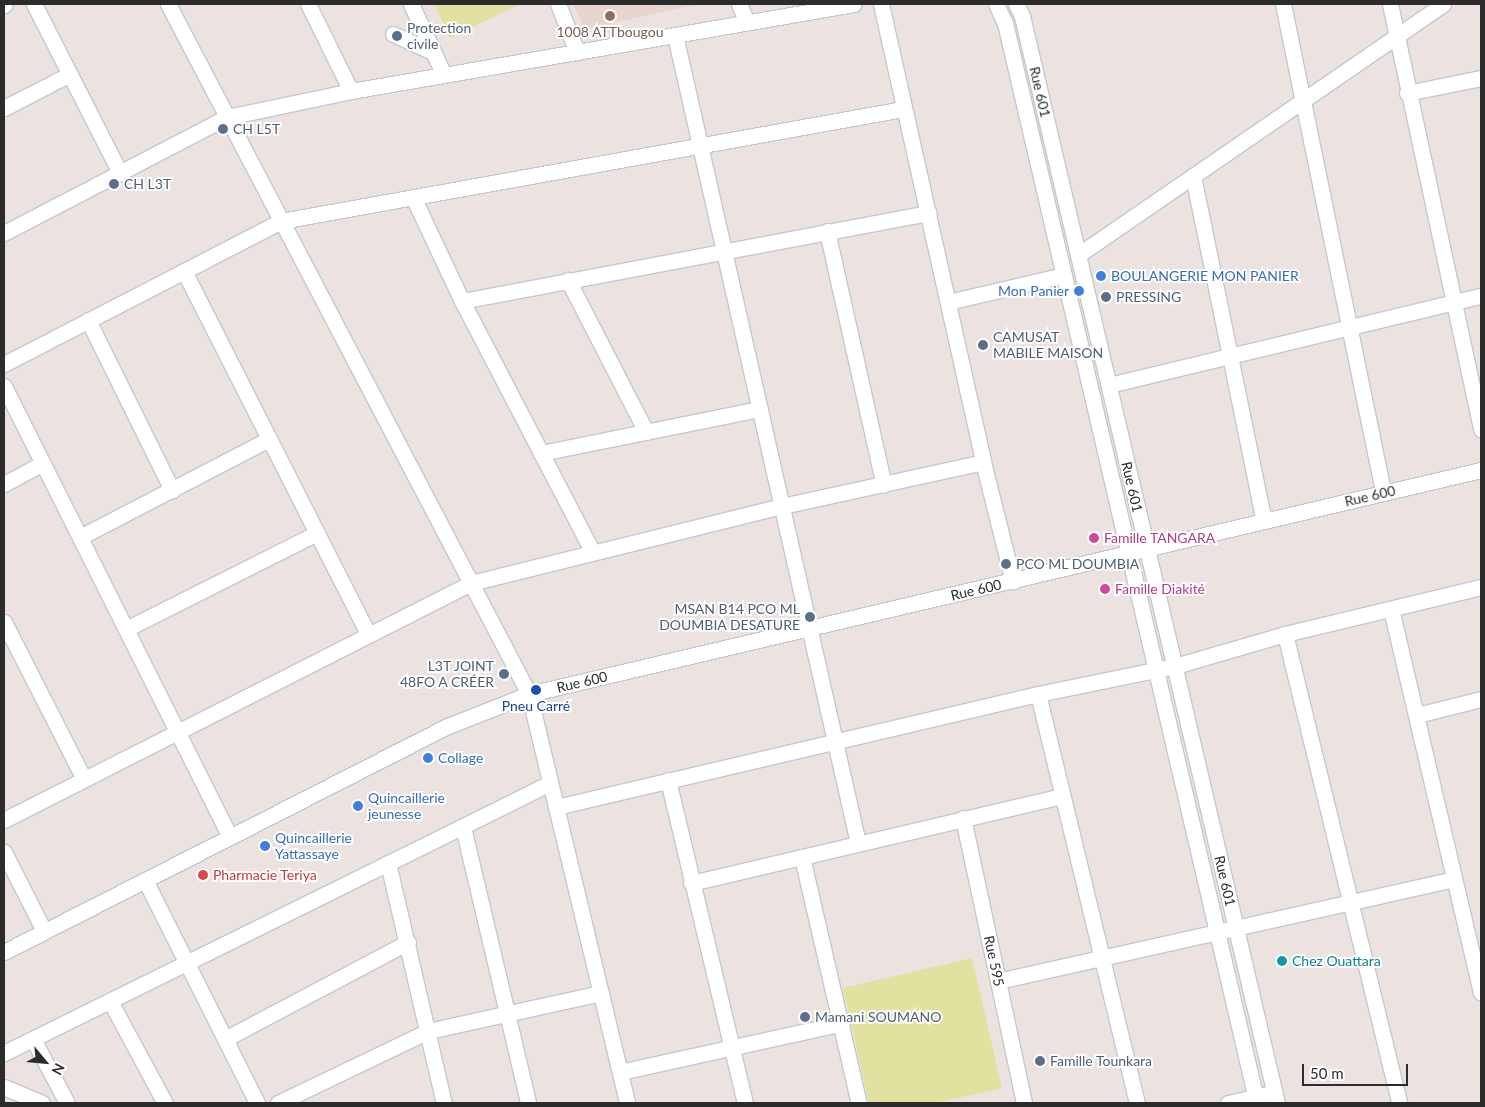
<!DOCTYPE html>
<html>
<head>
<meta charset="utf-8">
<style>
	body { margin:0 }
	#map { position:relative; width:1485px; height:1107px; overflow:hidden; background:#ece2e0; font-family:Lato,sans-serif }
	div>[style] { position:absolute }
	.education>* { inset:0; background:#e7d5cf }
	.pitch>* { inset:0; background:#e2e2a0 }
	.roads { filter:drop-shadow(1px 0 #c2c9cd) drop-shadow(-1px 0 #c2c9cd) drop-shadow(0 1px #c2c9cd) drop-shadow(0 -1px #c2c9cd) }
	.minor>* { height:15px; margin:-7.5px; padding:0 7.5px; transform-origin:7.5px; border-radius:7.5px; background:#fff }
	.dots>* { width:14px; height:14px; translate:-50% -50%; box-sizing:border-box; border:2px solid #fff; border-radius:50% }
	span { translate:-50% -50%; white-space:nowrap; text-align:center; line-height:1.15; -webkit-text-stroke:4px #fff; paint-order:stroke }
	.service-label { font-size:14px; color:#4e5e75 }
	.left { translate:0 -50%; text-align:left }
	.right { translate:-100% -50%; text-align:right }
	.education-label { font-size:14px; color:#785e54 }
	.street-label { font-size:14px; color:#2c2c2c }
	.shop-label { font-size:14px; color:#366cbe }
	.hotel-label { font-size:14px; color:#b23c85 }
	.transit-label { font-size:14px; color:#164399 }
	.health-label { font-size:14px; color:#be3a42 }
	.culture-label { font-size:14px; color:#0d838f }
	.frame { position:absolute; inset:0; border:5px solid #2c2c2c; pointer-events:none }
	.north { position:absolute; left:20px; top:1037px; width:50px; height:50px; -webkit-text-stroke:4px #fff; paint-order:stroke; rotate:118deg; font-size:14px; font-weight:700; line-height:20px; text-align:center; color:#2c2c2c }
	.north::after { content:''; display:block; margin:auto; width:18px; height:22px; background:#2c2c2c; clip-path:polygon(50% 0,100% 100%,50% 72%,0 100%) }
	.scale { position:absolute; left:1302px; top:1064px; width:106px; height:22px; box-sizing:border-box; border:2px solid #2c2c2c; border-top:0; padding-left:6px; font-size:15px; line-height:18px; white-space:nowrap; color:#2c2c2c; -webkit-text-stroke:4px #fff; paint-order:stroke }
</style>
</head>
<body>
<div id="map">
	<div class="education">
		<div style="clip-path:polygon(573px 4px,699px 4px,585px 29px)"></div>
	</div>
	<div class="pitch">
		<div style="clip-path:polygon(434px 4px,520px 4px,450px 38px)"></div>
		<div style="clip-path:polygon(972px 958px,1002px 1088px,936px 1103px,869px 1103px,843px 988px)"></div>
	</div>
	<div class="roads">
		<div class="minor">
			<div style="left:34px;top:4px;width:190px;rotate:63deg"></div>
			<div style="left:168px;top:4px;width:779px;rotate:62.38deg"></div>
			<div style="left:529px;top:694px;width:421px;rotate:76.5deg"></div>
			<div style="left:308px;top:4px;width:97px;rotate:63.7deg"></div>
			<div style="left:411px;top:4px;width:78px;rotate:65.1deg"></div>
			<div style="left:558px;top:4px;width:52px;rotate:68.4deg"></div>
			<div style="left:739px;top:4px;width:20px;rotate:66deg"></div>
			<div style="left:881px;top:4px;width:469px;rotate:77.4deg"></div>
			<div style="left:983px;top:462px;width:123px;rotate:75.9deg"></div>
			<div style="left:996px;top:4px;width:21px;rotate:65deg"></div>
			<div style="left:1005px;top:23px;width:1109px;rotate:76.87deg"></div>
			<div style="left:1016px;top:4px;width:13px;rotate:63deg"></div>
			<div style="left:1022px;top:16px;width:1117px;rotate:76.8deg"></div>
			<div style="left:1283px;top:4px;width:499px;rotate:78.4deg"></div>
			<div style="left:1390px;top:4px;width:435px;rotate:77.9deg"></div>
			<div style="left:4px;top:5px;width:1px;rotate:-45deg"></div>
			<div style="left:393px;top:34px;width:44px;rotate:24.2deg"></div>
			<div style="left:675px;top:35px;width:828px;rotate:77.24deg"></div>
			<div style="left:1407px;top:93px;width:76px;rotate:-11.5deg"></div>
			<div style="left:4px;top:108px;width:74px;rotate:-27.3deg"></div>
			<div style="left:1193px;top:176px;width:352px;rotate:78.4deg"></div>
			<div style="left:413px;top:197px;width:115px;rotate:64.8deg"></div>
			<div style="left:462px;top:301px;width:282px;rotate:62.5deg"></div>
			<div style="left:827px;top:231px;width:260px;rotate:77.4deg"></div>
			<div style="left:4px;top:233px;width:251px;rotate:-27.5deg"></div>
			<div style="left:227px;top:117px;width:127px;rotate:-11.8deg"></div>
			<div style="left:351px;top:91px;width:510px;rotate:-9.81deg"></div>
			<div style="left:1078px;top:255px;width:443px;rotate:-34.5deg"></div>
			<div style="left:184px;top:271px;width:408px;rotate:63.1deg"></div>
			<div style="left:568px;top:280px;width:171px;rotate:62.8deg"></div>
			<div style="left:462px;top:301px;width:475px;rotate:-10.7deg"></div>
			<div style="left:948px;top:302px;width:119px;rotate:-13.1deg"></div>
			<div style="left:88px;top:320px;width:190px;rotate:63.7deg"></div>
			<div style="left:4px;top:364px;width:312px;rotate:-27.3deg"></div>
			<div style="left:281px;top:221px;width:632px;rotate:-10.21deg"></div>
			<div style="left:1109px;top:385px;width:382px;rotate:-13.5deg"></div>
			<div style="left:4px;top:386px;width:504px;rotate:63.38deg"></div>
			<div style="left:541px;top:453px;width:223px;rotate:-11.4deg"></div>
			<div style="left:4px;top:484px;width:44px;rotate:-28.3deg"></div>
			<div style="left:80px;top:537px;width:213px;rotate:-27.4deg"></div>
			<div style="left:1391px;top:609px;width:394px;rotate:76.8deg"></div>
			<div style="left:4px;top:622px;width:176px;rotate:63deg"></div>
			<div style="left:126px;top:629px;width:214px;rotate:-26.7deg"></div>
			<div style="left:1285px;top:634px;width:483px;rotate:76.3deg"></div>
			<div style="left:1038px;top:694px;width:421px;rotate:76.4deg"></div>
			<div style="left:1417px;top:715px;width:66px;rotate:-14deg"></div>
			<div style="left:668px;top:780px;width:332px;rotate:76.6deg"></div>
			<div style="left:556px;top:807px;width:495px;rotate:-13.2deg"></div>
			<div style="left:1038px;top:694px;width:140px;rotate:-11.6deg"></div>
			<div style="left:1175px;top:666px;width:115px;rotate:-16.2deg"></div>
			<div style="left:1285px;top:634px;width:202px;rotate:-13.5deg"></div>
			<div style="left:963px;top:818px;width:291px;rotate:77.9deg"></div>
			<div style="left:4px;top:820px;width:524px;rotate:-26.91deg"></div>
			<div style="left:471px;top:583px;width:320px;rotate:-13.9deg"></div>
			<div style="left:782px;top:506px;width:206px;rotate:-12.3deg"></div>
			<div style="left:463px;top:827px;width:284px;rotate:76.7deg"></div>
			<div style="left:4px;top:852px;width:89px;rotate:63.1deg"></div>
			<div style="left:802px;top:857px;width:253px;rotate:77deg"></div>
			<div style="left:388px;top:863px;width:246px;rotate:76.9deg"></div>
			<div style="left:145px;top:880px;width:250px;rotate:63.3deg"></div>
			<div style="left:691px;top:883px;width:380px;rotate:-13.2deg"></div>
			<div style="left:4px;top:952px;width:498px;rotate:-27deg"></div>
			<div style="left:448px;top:726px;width:87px;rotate:-21.6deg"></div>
			<div style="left:529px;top:694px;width:978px;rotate:-13.24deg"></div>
			<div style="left:998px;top:981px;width:467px;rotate:-12.6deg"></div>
			<div style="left:110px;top:1001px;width:116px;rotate:61.7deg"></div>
			<div style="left:33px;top:1039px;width:72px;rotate:62deg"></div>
			<div style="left:225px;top:1039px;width:207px;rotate:-27.9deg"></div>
			<div style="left:4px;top:1053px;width:609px;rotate:-26.31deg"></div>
			<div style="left:620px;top:1072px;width:227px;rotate:-12.4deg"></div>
			<div style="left:4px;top:1087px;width:41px;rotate:22.8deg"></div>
			<div style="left:278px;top:1103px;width:166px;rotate:-25.6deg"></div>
			<div style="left:428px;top:1031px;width:177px;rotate:-12.4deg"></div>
			<div style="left:1228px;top:1103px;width:39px;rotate:-13deg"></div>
		</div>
	</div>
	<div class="dots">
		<div style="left:610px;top:16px;background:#8d6e63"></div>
		<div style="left:397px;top:36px;background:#5c6f8a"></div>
		<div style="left:223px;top:129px;background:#5c6f8a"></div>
		<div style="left:114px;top:184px;background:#5c6f8a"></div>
		<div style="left:1101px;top:276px;background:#3f7fe0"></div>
		<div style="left:1079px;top:291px;background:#3f7fe0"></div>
		<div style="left:1106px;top:297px;background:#5c6f8a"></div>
		<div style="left:983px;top:345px;background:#5c6f8a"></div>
		<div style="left:1094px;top:538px;background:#d1479c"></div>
		<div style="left:1006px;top:564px;background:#5c6f8a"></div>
		<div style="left:1105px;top:589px;background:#d1479c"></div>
		<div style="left:810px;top:617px;background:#5c6f8a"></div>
		<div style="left:504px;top:674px;background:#5c6f8a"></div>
		<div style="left:536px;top:690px;background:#1a4fb4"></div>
		<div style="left:428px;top:758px;background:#3f7fe0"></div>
		<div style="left:358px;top:806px;background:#3f7fe0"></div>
		<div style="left:265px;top:846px;background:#3f7fe0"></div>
		<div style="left:203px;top:875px;background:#e0444e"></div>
		<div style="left:1282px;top:961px;background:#0f9aa8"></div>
		<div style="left:805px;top:1017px;background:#5c6f8a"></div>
		<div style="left:1040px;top:1061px;background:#5c6f8a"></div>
	</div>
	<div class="service-label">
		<span class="left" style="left:407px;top:36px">Protection<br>civile</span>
		<span class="left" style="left:233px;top:129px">CH L5T</span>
		<span class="left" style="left:124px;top:184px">CH L3T</span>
		<span class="left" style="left:1116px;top:297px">PRESSING</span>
		<span class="left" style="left:993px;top:345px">CAMUSAT<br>MABILE MAISON</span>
		<span class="left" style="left:1016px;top:564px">PCO ML DOUMBIA</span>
		<span class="right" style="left:800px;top:617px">MSAN B14 PCO ML<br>DOUMBIA DESATURE</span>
		<span class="right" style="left:494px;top:674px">L3T JOINT<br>48FO A CRÉER</span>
		<span class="left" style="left:815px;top:1017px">Mamani SOUMANO</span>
		<span class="left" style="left:1050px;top:1061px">Famille Tounkara</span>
	</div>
	<div class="education-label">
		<span style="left:610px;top:32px">1008 ATTbougou</span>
	</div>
	<div class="street-label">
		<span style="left:1040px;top:92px;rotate:77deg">Rue 601</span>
		<span style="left:1132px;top:487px;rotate:77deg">Rue 601</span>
		<span style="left:1370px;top:496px;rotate:-13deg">Rue 600</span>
		<span style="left:976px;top:590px;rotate:-13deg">Rue 600</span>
		<span style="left:582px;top:682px;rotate:-13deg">Rue 600</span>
		<span style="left:1225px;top:881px;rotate:77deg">Rue 601</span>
		<span style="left:994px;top:961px;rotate:78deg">Rue 595</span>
	</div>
	<div class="shop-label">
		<span class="left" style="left:1111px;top:276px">BOULANGERIE MON PANIER</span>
		<span class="right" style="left:1069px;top:291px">Mon Panier</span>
		<span class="left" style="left:438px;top:758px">Collage</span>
		<span class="left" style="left:368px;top:806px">Quincaillerie<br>jeunesse</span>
		<span class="left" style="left:275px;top:846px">Quincaillerie<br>Yattassaye</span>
	</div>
	<div class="hotel-label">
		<span class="left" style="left:1104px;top:538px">Famille TANGARA</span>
		<span class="left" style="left:1115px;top:589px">Famille Diakité</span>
	</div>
	<div class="transit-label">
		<span style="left:536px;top:706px">Pneu Carré</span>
	</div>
	<div class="health-label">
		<span class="left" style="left:213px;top:875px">Pharmacie Teriya</span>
	</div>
	<div class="culture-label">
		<span class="left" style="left:1292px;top:961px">Chez Ouattara</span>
	</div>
	<div class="frame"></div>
	<div class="north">N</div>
	<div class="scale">50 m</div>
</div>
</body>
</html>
